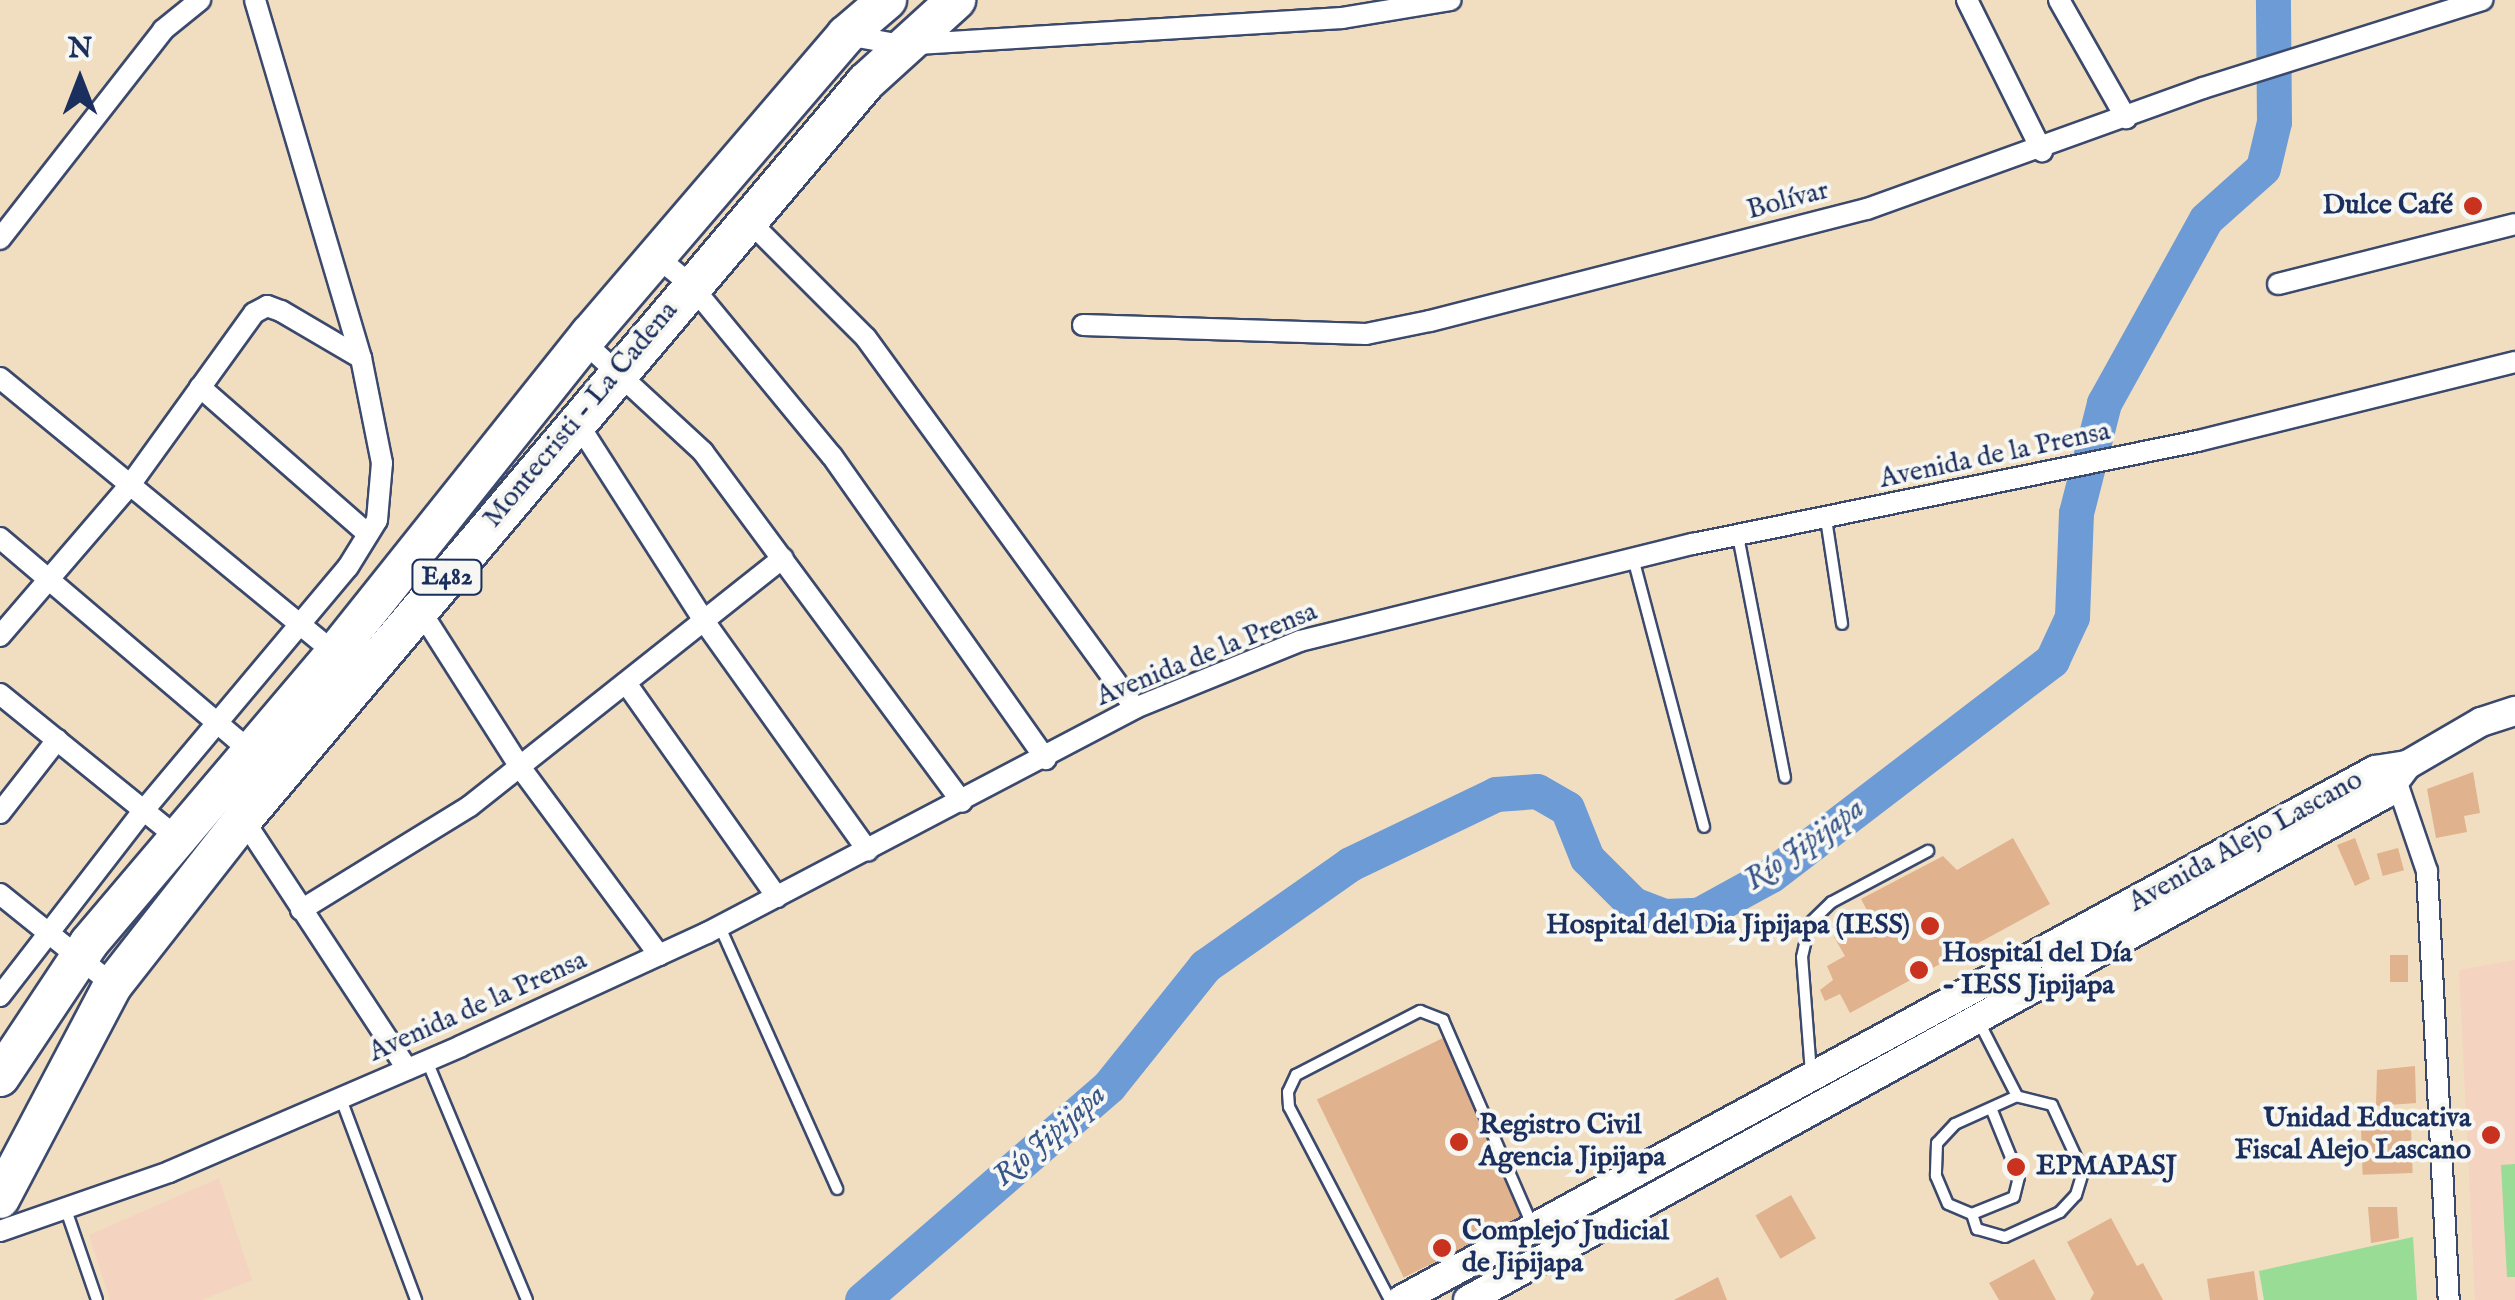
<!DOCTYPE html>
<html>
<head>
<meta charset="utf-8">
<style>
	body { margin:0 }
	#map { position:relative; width:2515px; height:1300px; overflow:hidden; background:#f1dec0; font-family:"IM FELL English",serif }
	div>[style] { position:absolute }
	.built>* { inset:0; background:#f4d3c0 }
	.green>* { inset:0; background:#98dc95 }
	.river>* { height:35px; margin:-17.5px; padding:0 17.5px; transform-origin:17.5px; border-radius:17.5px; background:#6d9bd6 }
	.building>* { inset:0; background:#e0b28d; transform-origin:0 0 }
	.roads { filter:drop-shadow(2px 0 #3b496d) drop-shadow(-2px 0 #3b496d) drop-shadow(0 2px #3b496d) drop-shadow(0 -2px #3b496d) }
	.lane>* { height:10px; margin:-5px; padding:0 5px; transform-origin:5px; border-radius:5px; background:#fff }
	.street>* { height:20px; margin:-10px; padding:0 10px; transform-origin:10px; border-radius:10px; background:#fff }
	.secondary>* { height:28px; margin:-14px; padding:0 14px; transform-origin:14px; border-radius:14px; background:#fff }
	.highway>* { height:38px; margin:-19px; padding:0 19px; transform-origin:19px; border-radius:19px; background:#fff }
	.dots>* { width:28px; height:28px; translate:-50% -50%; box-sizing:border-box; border:5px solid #f6f6f2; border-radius:50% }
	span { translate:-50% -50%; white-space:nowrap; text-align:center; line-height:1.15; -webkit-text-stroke:8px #f6f6f2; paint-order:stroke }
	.shield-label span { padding:2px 8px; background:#f6f6f2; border:2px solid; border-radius:8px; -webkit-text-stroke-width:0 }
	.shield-label { font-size:25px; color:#1b2f5e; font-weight:700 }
	.street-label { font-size:28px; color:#1b2f5e }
	.poi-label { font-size:28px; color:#1b2f5e; font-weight:700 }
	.right { translate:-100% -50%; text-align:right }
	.left { translate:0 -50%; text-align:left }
	.water-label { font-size:30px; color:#385588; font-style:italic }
	.north { position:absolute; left:30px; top:30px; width:100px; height:100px; -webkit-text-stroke:8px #f6f6f2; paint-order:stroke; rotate:0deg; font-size:28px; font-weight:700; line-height:40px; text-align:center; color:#1b2f5e }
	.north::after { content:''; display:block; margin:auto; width:35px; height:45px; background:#1b2f5e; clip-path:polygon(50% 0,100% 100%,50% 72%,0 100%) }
</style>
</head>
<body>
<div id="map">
	<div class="built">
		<div style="clip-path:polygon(2515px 960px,2515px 1300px,2475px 1300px,2459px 970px)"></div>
		<div style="clip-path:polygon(219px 1178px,252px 1280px,202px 1300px,110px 1300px,89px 1235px)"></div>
	</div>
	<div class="green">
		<div style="clip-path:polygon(2515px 1164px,2515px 1277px,2507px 1277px,2501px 1165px)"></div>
		<div style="clip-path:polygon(2413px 1237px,2417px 1300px,2264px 1300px,2259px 1271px)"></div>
	</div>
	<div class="river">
		<div style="left:862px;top:1300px;width:327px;rotate:-40.9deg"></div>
		<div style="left:1109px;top:1086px;width:154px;rotate:-51.3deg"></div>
		<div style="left:1205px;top:966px;width:177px;rotate:-35.1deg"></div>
		<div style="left:1350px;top:864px;width:162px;rotate:-25.6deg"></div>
		<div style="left:1496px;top:794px;width:41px;rotate:-4.2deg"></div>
		<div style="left:1537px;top:791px;width:34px;rotate:30deg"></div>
		<div style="left:1567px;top:808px;width:54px;rotate:68.2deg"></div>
		<div style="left:1587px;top:858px;width:65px;rotate:45deg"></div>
		<div style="left:1633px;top:904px;width:33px;rotate:21deg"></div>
		<div style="left:1664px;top:916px;width:34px;rotate:-2deg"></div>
		<div style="left:1698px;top:915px;width:83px;rotate:-28.7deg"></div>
		<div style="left:1771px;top:875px;width:354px;rotate:-37.4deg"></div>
		<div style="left:2052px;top:660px;width:47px;rotate:-65.1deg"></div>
		<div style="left:2072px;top:617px;width:104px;rotate:-87.8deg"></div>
		<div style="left:2076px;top:513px;width:114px;rotate:-75.7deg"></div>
		<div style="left:2104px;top:403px;width:210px;rotate:-61deg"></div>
		<div style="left:2206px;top:219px;width:76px;rotate:-41.8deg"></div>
		<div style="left:2263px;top:168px;width:47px;rotate:-76.6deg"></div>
		<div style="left:2274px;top:122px;width:122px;rotate:-90.5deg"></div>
	</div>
	<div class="building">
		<div style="clip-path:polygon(2473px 772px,2480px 813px,2464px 816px,2467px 832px,2436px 838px,2427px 789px)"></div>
		<div style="clip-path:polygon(2013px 838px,2050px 904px,1850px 1013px,1840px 994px,1825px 1001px,1820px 990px,1833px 980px,1827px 966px,1845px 956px,1834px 937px,1870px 916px,1861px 899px,1943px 856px,1957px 870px)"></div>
		<div style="clip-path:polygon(2355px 838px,2370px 879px,2355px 886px,2337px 845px)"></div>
		<div style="left:2398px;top:848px;width:23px;height:22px;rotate:75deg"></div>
		<div style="left:2408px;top:955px;width:27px;height:18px;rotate:90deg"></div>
		<div style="left:1449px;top:1035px;width:198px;height:147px;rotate:64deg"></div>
		<div style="clip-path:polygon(2415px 1066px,2416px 1103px,2376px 1106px,2377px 1070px)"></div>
		<div style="left:2411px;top:1127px;width:46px;height:50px;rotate:88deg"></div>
		<div style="left:1791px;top:1195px;width:50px;height:41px;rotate:60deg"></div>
		<div style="clip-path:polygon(2368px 1207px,2397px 1207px,2399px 1238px,2371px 1243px)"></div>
		<div style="clip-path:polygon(2111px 1218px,2137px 1266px,2143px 1263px,2163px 1300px,2090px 1300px,2094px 1293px,2067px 1242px)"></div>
		<div style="clip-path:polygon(2034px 1259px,2056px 1300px,1999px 1300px,1989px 1283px)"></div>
		<div style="clip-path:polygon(2254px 1271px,2258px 1300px,2210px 1300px,2207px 1279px)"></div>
		<div style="clip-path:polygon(1718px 1277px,1727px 1300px,1674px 1300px)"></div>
	</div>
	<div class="roads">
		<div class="lane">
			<div style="left:1826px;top:519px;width:106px;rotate:81.3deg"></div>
			<div style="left:1738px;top:536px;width:246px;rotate:79deg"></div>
			<div style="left:1633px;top:558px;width:278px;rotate:75.2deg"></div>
			<div style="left:720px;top:927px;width:287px;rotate:65.9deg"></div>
			<div style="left:1978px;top:1020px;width:85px;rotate:62.8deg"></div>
			<div style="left:427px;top:1061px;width:259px;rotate:67.3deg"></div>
			<div style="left:1811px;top:1073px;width:116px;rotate:-94.4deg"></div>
			<div style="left:1802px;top:957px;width:35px;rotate:-77deg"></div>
			<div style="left:1810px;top:923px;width:30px;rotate:-44deg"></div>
			<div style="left:1832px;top:902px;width:109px;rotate:-28deg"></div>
			<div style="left:341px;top:1099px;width:215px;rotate:69.5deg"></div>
			<div style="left:65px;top:1207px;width:98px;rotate:71deg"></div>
			<div style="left:1972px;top:1214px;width:16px;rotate:72deg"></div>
			<div style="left:1977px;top:1229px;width:29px;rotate:16deg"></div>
			<div style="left:2005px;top:1237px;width:60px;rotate:-24.4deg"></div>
			<div style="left:2060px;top:1212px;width:23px;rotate:-47deg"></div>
			<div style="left:2076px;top:1195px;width:24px;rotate:-73deg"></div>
			<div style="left:2083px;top:1172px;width:74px;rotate:-114.8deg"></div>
			<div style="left:2052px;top:1105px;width:36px;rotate:-166deg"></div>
			<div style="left:2017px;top:1096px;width:68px;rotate:155.7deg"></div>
			<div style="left:1955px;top:1124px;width:26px;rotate:133deg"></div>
			<div style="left:1937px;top:1143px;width:33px;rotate:92deg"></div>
			<div style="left:1936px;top:1176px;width:30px;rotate:67deg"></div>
			<div style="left:1948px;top:1204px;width:26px;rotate:23deg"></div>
			<div style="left:1972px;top:1214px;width:45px;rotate:-22deg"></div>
			<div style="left:2014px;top:1197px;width:21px;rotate:-76deg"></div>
			<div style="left:2019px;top:1177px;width:74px;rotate:-112.1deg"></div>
			<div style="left:1390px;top:1300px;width:218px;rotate:-117.6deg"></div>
			<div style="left:1289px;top:1107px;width:15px;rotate:-94deg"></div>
			<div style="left:1288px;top:1092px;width:19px;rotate:-65deg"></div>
			<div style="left:1296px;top:1075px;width:140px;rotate:-27.3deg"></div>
			<div style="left:1420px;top:1011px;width:25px;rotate:21deg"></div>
			<div style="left:1443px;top:1020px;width:226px;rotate:66.5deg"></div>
		</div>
		<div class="street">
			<div style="left:1967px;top:0;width:169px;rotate:63.6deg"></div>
			<div style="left:2059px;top:0;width:136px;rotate:60.4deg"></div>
			<div style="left:847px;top:35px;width:55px;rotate:10.5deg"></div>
			<div style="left:901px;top:45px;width:442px;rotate:-3.5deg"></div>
			<div style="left:1342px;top:18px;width:110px;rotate:-9.4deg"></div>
			<div style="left:747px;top:219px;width:168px;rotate:45deg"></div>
			<div style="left:866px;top:338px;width:457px;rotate:54deg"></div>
			<div style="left:0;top:239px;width:265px;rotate:-52deg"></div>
			<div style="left:163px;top:30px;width:48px;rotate:-39deg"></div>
			<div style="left:657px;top:257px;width:43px;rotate:39.3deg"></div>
			<div style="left:690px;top:284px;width:223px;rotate:50.5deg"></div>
			<div style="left:832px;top:456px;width:371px;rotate:54.8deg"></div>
			<div style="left:2278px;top:284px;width:244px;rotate:-14.2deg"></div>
			<div style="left:1083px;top:325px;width:283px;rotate:1.8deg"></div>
			<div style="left:1366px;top:334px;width:65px;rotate:-11.5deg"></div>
			<div style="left:1430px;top:321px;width:451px;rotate:-14.4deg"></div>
			<div style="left:1867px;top:209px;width:357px;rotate:-19.8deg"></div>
			<div style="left:2203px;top:88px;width:293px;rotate:-17.5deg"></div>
			<div style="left:584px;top:342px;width:162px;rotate:42.7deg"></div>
			<div style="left:703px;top:452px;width:435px;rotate:53.5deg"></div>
			<div style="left:0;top:378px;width:438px;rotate:39.4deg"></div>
			<div style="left:200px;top:387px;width:222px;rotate:41.2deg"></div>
			<div style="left:575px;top:419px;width:240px;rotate:57.4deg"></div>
			<div style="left:704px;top:621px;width:282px;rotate:54.5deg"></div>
			<div style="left:0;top:538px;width:338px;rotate:40.4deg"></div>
			<div style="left:420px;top:610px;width:186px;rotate:57.5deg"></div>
			<div style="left:520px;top:767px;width:234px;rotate:53.5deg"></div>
			<div style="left:0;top:636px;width:199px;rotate:-49.3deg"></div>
			<div style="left:130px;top:485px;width:212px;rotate:-54.2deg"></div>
			<div style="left:254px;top:313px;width:15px;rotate:-28deg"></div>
			<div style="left:267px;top:306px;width:15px;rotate:20deg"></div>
			<div style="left:281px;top:311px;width:93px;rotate:30.4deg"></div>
			<div style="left:626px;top:683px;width:262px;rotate:54.8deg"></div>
			<div style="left:0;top:694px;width:238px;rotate:39deg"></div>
			<div style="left:2397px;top:783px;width:93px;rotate:71.2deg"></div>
			<div style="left:2427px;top:871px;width:430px;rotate:87.1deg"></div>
			<div style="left:0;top:813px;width:93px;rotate:-52deg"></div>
			<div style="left:241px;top:816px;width:303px;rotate:56.7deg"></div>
			<div style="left:0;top:894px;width:145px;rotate:38.8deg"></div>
			<div style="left:301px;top:910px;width:198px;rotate:-31.6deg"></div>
			<div style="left:470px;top:806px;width:399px;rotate:-38.4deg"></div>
			<div style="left:0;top:996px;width:235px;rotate:-52.3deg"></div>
			<div style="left:144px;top:810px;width:317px;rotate:-50deg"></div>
			<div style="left:348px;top:567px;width:55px;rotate:-58.3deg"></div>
			<div style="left:377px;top:520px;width:57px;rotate:-85deg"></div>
			<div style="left:382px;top:463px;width:107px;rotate:-101.3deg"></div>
			<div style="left:361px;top:358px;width:373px;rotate:-106.5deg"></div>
			<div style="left:0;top:1231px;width:179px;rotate:-19.2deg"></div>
			<div style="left:169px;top:1172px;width:318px;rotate:-23.3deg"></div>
			<div style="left:461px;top:1046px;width:271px;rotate:-24.7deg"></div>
			<div style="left:707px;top:933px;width:484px;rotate:-27.7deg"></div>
			<div style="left:1135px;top:708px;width:178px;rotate:-22.1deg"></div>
			<div style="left:1300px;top:641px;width:405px;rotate:-13.9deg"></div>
			<div style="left:1693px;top:544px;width:515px;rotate:-11.53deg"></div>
			<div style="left:2198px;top:441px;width:327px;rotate:-14deg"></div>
		</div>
		<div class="secondary">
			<div style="left:1401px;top:1300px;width:1109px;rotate:-28.55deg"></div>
			<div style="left:2375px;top:770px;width:32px;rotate:-9deg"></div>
			<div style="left:2407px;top:765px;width:86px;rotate:-30.2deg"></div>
			<div style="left:2481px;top:722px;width:36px;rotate:-18deg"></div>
			<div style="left:1468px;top:1300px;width:1047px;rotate:-28.89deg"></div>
			<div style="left:2385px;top:794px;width:36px;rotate:-53deg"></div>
		</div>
		<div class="highway">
			<div style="left:0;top:1077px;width:161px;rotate:-56.4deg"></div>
			<div style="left:89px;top:943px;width:380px;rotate:-49.7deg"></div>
			<div style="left:335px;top:653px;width:408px;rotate:-51.4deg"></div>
			<div style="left:590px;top:334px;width:394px;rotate:-49.4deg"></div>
			<div style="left:846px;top:35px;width:54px;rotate:-40.5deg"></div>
			<div style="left:0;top:1199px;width:242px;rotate:-62.2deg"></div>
			<div style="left:113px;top:985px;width:211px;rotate:-51.9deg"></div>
			<div style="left:243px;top:819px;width:965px;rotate:-49.79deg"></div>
			<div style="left:866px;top:82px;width:122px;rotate:-42.3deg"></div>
		</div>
	</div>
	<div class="dots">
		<div style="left:2473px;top:206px;background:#c8321e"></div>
		<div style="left:1930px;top:926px;background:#c8321e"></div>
		<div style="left:1919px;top:970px;background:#c8321e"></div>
		<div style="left:2491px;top:1135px;background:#c8321e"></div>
		<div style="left:1459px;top:1142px;background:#c8321e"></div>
		<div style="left:2016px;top:1167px;background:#c8321e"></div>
		<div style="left:1442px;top:1248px;background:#c8321e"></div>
	</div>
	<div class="shield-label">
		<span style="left:447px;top:577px">E482</span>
	</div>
	<div class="street-label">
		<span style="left:1788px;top:201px;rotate:-15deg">Bolívar</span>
		<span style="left:581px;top:415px;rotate:-50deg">Montecristi - La Cadena</span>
		<span style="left:1995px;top:456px;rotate:-12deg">Avenida de la Prensa</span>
		<span style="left:1207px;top:655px;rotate:-22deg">Avenida de la Prensa</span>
		<span style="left:2246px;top:842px;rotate:-29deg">Avenida Alejo Lascano</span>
		<span style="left:478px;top:1007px;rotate:-24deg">Avenida de la Prensa</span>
	</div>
	<div class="poi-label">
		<span class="right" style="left:2453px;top:206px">Dulce Café</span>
		<span class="right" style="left:1910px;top:926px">Hospital del Dia Jipijapa (IESS)</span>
		<span class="left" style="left:1942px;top:970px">Hospital del Día<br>- IESS Jipijapa</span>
		<span class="right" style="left:2471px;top:1135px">Unidad Educativa<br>Fiscal Alejo Lascano</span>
		<span class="left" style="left:1479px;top:1142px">Registro Civil<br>Agencia Jipijapa</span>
		<span class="left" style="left:2036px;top:1167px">EPMAPASJ</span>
		<span class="left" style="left:1462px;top:1248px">Complejo Judicial<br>de Jipijapa</span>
	</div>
	<div class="water-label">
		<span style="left:1805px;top:845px;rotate:-35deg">Río Jipijapa</span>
		<span style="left:1050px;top:1136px;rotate:-41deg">Río Jipijapa</span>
	</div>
	<div class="north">N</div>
</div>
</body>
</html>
